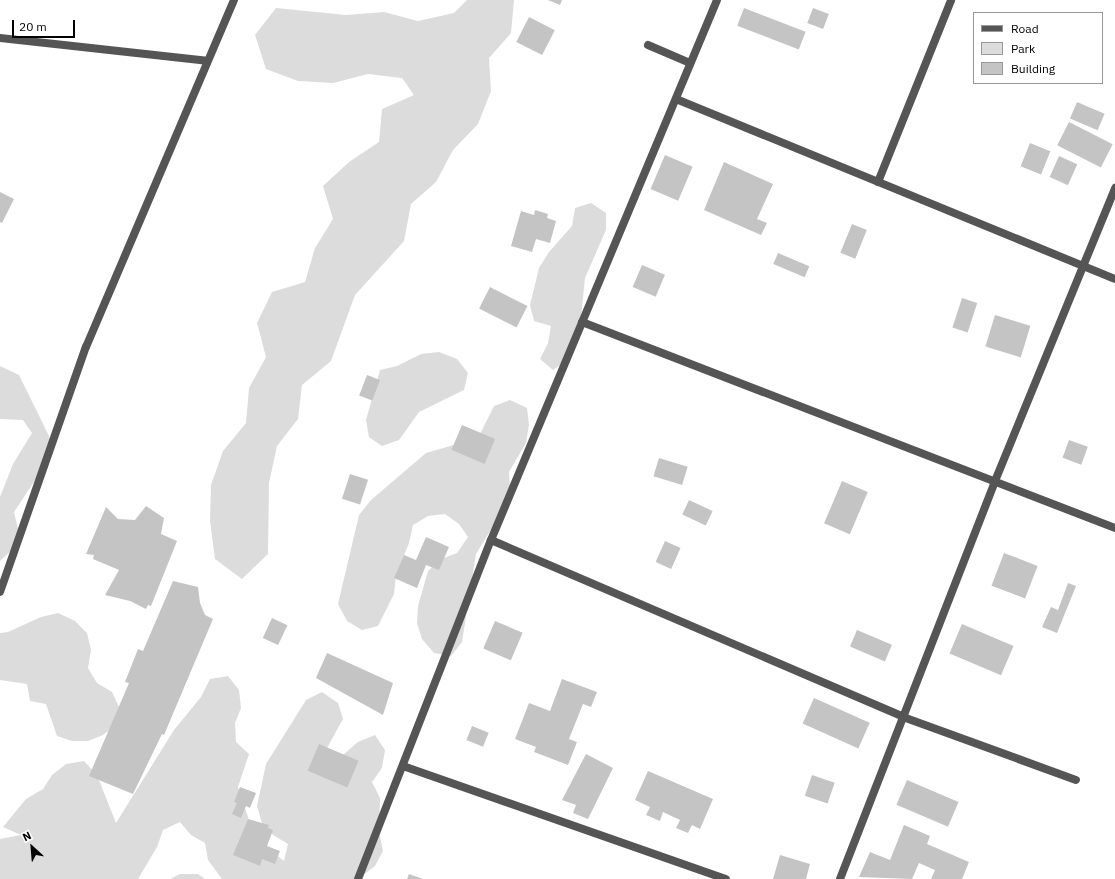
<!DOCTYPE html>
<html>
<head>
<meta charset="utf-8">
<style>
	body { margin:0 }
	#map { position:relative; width:1115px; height:879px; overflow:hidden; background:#fff; font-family:"IBM Plex Sans",sans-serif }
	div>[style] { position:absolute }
	.green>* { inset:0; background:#dcdcdc }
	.building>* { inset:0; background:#c4c4c4; transform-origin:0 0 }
	.lane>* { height:8px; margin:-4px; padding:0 4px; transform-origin:4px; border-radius:4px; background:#555 }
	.street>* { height:8px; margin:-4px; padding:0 4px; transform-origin:4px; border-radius:4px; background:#555 }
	span { translate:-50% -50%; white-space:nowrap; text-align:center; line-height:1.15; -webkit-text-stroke:3px #fff; paint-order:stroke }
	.legend { position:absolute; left:973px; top:12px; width:130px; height:72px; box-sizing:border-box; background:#fff; border:1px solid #999; margin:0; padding:5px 7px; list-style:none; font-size:12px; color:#000 }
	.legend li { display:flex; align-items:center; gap:8px; height:20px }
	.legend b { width:20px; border:1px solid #999 }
	.north { position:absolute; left:12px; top:827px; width:40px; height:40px; -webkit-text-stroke:3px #fff; paint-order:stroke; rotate:334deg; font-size:11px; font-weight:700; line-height:16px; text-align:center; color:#000 }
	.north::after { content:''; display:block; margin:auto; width:14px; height:18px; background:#000; clip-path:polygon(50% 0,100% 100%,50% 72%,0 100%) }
	.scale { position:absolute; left:12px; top:20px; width:63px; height:18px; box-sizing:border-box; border:2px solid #000; border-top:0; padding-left:5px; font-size:12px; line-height:14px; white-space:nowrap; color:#000; -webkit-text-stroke:3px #fff; paint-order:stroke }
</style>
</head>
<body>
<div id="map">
	<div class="green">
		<div style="clip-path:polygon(467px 0,514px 0,511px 33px,489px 58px,491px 91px,478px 124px,453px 150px,436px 182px,411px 204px,404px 241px,355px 295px,331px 361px,302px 385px,298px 419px,277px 446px,269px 483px,268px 554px,242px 579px,215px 559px,210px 521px,211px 485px,223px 451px,246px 423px,249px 388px,266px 357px,257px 323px,272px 292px,305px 282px,315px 248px,333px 219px,323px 186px,349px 162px,379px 142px,382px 109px,414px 95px,402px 78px,368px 74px,333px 83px,298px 81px,266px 69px,255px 35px,276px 8px,346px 15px,384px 12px,418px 21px,454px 13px)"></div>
		<div style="clip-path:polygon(591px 203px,606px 213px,606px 230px,585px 278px,580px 328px,568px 360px,553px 370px,540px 359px,548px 343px,551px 326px,534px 321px,530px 305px,539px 268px,549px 252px,572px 226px,575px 208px)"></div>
		<div style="clip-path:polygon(439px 352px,457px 359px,468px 373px,464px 390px,419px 412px,399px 440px,382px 446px,369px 437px,366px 420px,380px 370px,397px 366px,421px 354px)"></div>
		<div style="clip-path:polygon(0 366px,19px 375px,49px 436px,53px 453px,14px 512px,18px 529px,16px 546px,0 561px,0 497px,13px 464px,32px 433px,23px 420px,0 419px)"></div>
		<div style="clip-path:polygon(510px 400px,527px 408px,529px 425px,526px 443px,509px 472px,510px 489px,505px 507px,476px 554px,462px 642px,451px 656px,434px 653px,422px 639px,417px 623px,418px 606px,428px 571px,441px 559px,457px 553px,468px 537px,459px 524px,445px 514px,428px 516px,413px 525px,409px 543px,396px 575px,394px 594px,378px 626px,362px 630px,347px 621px,338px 604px,359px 515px,371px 500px,426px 453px,478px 438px,494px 406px)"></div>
		<div style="clip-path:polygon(58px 613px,75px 621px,87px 633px,91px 650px,88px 668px,97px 683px,112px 692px,119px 707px,116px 725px,103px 735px,88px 741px,72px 741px,57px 736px,46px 704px,30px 701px,27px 684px,0 680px,0 633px,8px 632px,41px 617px)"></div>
		<div style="clip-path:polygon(228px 676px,239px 690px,241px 708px,235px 723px,236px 742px,249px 754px,238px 787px,255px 838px,284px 861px,288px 844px,273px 835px,262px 823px,257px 806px,266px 764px,306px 700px,322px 692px,338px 703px,343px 719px,327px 748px,330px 766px,358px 742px,375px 735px,385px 750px,382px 768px,372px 782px,380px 798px,379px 832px,383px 851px,375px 866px,358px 879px,222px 879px,208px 860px,205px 843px,191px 835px,180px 822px,163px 830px,157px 847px,138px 879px,0 879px,0 839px,21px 835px,3px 827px,26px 799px,43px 789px,52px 775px,66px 764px,84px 761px,97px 775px,116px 823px,174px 730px,201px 697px,210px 679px)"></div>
		<div style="clip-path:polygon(180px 874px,198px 874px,205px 879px,170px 879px)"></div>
	</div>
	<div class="building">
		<div style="clip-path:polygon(548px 0,562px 0,560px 5px)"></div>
		<div style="left:744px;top:8px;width:66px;height:19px;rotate:21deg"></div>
		<div style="left:813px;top:8px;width:17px;height:16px;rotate:21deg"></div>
		<div style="left:529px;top:17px;width:29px;height:28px;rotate:27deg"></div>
		<div style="left:1077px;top:102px;width:30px;height:18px;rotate:23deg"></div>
		<div style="left:1069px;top:122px;width:49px;height:26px;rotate:27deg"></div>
		<div style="left:1030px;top:143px;width:22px;height:25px;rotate:22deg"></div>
		<div style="left:665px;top:155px;width:30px;height:37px;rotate:23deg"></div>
		<div style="left:1059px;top:156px;width:20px;height:23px;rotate:24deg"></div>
		<div style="clip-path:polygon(724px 162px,773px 184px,757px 219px,767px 223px,761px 235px,704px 210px)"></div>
		<div style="clip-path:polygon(0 192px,14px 199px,2px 223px,0 222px)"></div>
		<div style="clip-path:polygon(535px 210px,548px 214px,547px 218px,556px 221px,550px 243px,536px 239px,532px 252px,511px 246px,521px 211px,534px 215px)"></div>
		<div style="left:852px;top:224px;width:16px;height:31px;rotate:22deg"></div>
		<div style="left:778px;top:253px;width:34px;height:12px;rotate:23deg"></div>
		<div style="left:642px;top:265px;width:25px;height:24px;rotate:23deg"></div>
		<div style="left:490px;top:287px;width:42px;height:24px;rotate:27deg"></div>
		<div style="left:962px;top:298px;width:16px;height:31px;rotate:18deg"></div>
		<div style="left:995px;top:315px;width:37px;height:33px;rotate:17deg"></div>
		<div style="left:367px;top:375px;width:14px;height:22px;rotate:21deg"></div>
		<div style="left:462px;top:425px;width:36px;height:27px;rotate:23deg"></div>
		<div style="left:1069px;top:440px;width:20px;height:19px;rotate:20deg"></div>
		<div style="left:659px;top:458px;width:30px;height:19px;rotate:17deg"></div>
		<div style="left:350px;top:474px;width:19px;height:26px;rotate:18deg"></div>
		<div style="left:842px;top:481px;width:28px;height:46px;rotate:23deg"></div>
		<div style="left:689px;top:500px;width:26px;height:16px;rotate:25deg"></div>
		<div style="clip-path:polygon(146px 506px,164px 518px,161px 534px,177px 541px,151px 606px,148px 605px,146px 609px,130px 601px,105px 595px,119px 570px,93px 559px,94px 555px,86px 554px,106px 507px,118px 519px,135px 520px)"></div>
		<div style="clip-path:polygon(426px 537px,449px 547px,439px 570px,426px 565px,417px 588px,394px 578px,404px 555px,416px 560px)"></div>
		<div style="left:665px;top:541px;width:17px;height:23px;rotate:24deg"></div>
		<div style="left:1004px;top:553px;width:36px;height:35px;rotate:21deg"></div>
		<div style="clip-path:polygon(173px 581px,198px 587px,200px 603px,205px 615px,213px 619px,164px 735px,162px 734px,133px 794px,89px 776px,129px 683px,125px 682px,138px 649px,143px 651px)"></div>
		<div style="clip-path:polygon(1068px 583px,1076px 586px,1057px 633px,1042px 627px,1051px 607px,1058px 610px)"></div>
		<div style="left:272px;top:618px;width:17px;height:22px;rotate:25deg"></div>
		<div style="left:495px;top:621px;width:30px;height:30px;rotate:23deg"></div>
		<div style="left:962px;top:624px;width:56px;height:32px;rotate:23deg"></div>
		<div style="left:857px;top:630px;width:38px;height:18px;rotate:23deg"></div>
		<div style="clip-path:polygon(327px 653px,393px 683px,383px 715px,316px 678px)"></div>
		<div style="clip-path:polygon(562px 679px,597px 692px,591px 707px,583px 704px,569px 739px,577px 742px,568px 765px,534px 752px,536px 747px,515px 739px,529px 703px,550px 711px)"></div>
		<div style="left:814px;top:698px;width:61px;height:28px;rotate:24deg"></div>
		<div style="left:472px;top:726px;width:18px;height:15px;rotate:22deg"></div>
		<div style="left:319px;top:744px;width:43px;height:29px;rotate:23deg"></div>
		<div style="clip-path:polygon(586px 754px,613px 768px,588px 819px,573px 813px,576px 805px,562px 800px)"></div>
		<div style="clip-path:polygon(648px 771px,713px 799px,700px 829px,692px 825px,688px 833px,676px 828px,680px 820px,663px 812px,660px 821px,646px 815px,650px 807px,635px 800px)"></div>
		<div style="left:812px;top:775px;width:24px;height:22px;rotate:19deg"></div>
		<div style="left:907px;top:780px;width:56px;height:27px;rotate:23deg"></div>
		<div style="clip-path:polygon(240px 787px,256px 793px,250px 808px,246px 806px,241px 818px,232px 814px,237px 803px,234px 802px)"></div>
		<div style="clip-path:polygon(248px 819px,269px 825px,268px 828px,273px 830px,267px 846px,280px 851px,275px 864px,262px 859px,260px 866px,233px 855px)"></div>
		<div style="clip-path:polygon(904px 825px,930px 836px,927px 844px,969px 862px,962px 879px,931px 879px,935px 870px,919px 863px,912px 879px,859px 877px,870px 852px,890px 860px)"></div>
		<div style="clip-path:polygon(780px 855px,810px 864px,806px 879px,773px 879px)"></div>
		<div style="clip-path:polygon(409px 874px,423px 879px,407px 879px)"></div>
	</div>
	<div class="lane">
		<div style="left:0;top:38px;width:208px;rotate:6.3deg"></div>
		<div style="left:648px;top:45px;width:46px;rotate:23.2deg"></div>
		<div style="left:878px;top:182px;width:196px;rotate:-68.1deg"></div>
		<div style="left:491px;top:540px;width:448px;rotate:23.2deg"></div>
		<div style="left:903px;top:717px;width:184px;rotate:20deg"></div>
		<div style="left:0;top:592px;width:260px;rotate:-70.7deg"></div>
		<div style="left:86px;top:347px;width:377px;rotate:-66.9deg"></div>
	</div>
	<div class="street">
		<div style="left:676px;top:99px;width:474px;rotate:22.3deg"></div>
		<div style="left:582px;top:322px;width:571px;rotate:21.13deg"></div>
		<div style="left:403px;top:766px;width:342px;rotate:19.3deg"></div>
		<div style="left:358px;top:879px;width:364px;rotate:-68.6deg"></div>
		<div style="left:491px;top:540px;width:585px;rotate:-67.29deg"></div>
		<div style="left:840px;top:879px;width:427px;rotate:-68.7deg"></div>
		<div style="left:995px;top:481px;width:317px;rotate:-67.7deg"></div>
	</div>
	<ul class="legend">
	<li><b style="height:5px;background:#555"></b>Road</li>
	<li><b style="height:11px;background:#dcdcdc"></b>Park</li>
	<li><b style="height:11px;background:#c4c4c4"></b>Building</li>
	</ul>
	<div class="north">N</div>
	<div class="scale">20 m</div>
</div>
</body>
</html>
